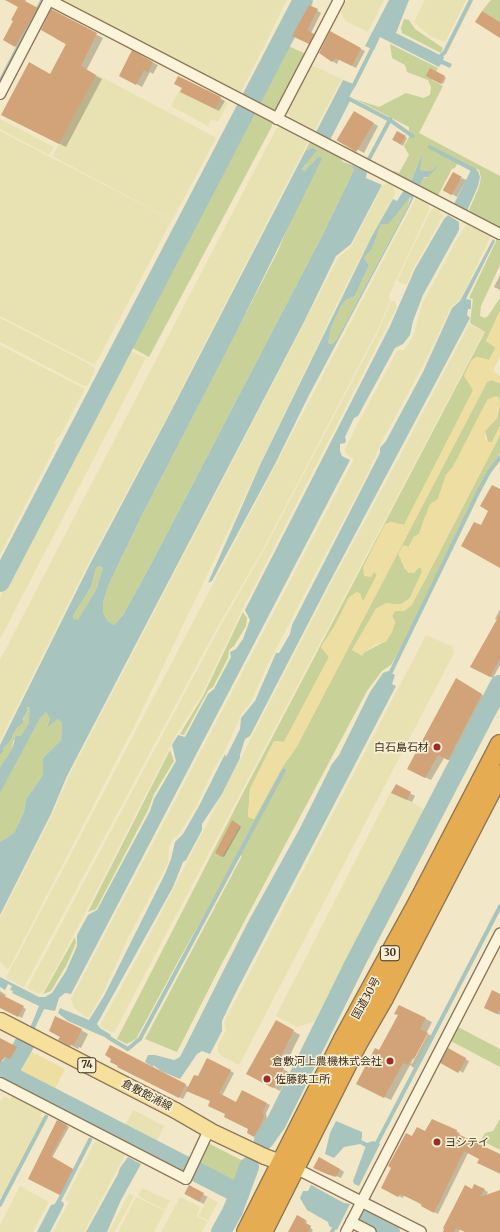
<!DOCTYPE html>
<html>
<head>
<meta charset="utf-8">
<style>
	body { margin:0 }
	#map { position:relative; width:500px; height:1232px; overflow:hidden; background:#f2e7c6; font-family:Merriweather,"Noto Sans JP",serif }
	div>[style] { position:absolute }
	.farmland>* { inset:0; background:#e8e2b2; transform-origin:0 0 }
	.green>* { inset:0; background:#c8d198; transform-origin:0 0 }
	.sand>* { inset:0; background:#efdea1; transform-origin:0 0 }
	.water>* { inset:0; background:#a7c5be }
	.shadow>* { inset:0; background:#0003; transform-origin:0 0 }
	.stream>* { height:3.5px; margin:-1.75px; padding:0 1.75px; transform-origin:1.75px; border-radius:1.75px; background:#a7c5be }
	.river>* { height:20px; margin:-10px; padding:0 10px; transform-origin:10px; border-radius:10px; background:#a7c5be }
	.building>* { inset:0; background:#d2a379; transform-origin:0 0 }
	.roads { filter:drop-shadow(1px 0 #8f785a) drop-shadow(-1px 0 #8f785a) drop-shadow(0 1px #8f785a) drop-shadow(0 -1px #8f785a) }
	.street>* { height:10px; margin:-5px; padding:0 5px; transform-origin:5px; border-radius:5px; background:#fbf3da }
	.primary>* { height:15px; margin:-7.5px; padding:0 7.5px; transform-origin:7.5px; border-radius:7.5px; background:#f7df9c }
	.highway>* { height:18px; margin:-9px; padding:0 9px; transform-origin:9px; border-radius:9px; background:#e6ac51 }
	.dots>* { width:11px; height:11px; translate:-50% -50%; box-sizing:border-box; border:2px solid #f8f0d6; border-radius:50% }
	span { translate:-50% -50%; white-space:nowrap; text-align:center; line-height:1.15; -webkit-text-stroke:3px #f8f0d6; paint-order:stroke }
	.shield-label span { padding:1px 3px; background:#f8f0d6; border:1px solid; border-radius:3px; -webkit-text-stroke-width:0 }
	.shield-label { font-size:10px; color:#3e2f1e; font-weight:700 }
	.poi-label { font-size:11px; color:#3e2f1e }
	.right { translate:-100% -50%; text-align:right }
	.left { translate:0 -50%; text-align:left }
	.street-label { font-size:11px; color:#3e2f1e }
</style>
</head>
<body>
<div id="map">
	<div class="farmland">
		<div style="clip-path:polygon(62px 0,287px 0,240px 94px,63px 3px,64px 1px)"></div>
		<div style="clip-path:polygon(347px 0,384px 0,368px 32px,345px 21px,341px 11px)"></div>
		<div style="clip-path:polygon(425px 0,466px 0,445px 42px,430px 36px,414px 22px)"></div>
		<div style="clip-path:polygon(311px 65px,342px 79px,313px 133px,289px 119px,290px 115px,286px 112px)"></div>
		<div style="left:96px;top:74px;width:136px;height:93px;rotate:28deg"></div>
		<div style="clip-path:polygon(185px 80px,228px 103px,218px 122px,211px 119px,208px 126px,171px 106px)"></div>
		<div style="clip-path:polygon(0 119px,54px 147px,49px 155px,0 129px)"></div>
		<div style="clip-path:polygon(280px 127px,308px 142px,168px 415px,88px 564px,0 741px,0 660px,276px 129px)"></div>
		<div style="clip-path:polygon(0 131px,172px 220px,95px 365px,0 316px)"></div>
		<div style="clip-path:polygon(388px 183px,393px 186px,395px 194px,348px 281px,136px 723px,8px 970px,0 962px,0 918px,52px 815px,69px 776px,338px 258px,351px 247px,383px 185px)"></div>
		<div style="clip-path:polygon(417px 196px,429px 201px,429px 210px,389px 295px,390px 301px,377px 331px,263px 549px,218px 626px,24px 987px,6px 978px,10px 970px)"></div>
		<div style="clip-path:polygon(434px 208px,439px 210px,443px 216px,414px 267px,406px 285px,397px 281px,431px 210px)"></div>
		<div style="clip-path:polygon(467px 224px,491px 236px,460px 300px,451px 307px,426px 360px,382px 441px,367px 475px,266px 668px,251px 702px,241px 715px,226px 749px,213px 770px,197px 805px,179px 834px,173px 839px,169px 848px,168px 863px,128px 938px,103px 993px,89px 1017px,86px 1017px,74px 1008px,71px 999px,354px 459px,346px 454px,345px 449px,357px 425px,397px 351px,404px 350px,413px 337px,422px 304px,456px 241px)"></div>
		<div style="clip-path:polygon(391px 301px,395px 301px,397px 307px,243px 608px,201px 696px,177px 733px,78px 927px,44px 990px,39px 994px,27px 988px,220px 627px,265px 548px,378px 332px)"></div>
		<div style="clip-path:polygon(0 318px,93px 366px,95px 370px,88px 385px,84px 386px,0 342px)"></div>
		<div style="clip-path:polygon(469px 324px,484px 332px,114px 1033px,101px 1027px,100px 1025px,146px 942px,329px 587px,410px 437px)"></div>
		<div style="clip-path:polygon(0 345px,85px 389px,60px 436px,54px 442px,56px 445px,0 555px)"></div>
		<div style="clip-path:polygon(129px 350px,146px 358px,0 639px,0 597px)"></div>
		<div style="clip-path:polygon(426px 635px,453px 647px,454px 653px,239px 1065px,223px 1057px,218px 1052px,218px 1045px,226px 1030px,224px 1022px)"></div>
		<div style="clip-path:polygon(391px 791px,424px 809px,314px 1022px,297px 1027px,276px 1016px)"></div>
		<div style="clip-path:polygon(13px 1094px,42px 1108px,41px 1116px,43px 1118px,4px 1194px,0 1198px,0 1102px,4px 1096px,10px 1099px)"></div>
		<div style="left:133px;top:1110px;width:35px;height:19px;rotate:27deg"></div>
		<div style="clip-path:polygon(98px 1141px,125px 1155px,84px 1232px,53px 1232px,69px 1202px,65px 1200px,94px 1143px)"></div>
		<div style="clip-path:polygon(20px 1186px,49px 1202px,33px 1232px,0 1232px,0 1225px)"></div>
		<div style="clip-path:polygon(142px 1188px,170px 1201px,165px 1210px,138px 1196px)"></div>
		<div style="clip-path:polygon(129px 1193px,134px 1196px,115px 1232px,109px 1232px)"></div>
		<div style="clip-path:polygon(136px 1197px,165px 1211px,154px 1232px,118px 1232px)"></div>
		<div style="clip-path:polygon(180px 1197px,200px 1207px,197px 1216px,207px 1222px,202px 1232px,161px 1232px)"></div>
		<div style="left:208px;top:1197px;width:11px;height:21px;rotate:27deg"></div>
	</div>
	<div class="green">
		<div style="clip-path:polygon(491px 0,500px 0,500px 22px,482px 11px)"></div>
		<div style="clip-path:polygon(404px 19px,409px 20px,415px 29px,443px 48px,441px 53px,402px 33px,401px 28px)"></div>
		<div style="clip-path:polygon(284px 44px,306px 54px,276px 112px,273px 112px,254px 102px)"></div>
		<div style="clip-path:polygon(evenodd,390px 44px,438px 68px,432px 80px,443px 86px,419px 133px,500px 176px,500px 229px,476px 216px,469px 210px,479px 187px,481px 177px,479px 170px,457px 164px,455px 168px,452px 169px,437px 197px,391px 174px,393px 171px,399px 173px,409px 155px,404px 146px,409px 137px,409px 127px,355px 99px,379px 107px,406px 93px,423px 98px,430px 95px,431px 87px,428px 80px,407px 72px,405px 65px,392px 58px,390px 44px,421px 156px,420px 170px,430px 171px,435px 167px,428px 177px,411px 181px,421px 156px)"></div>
		<div style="clip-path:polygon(251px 110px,268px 119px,272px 122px,272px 126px,149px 357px,127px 345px)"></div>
		<div style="clip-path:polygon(310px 143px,339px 158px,343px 162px,353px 167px,354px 170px,321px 238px,149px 568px,123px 615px,114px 625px,108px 621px,103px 613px,103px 603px,109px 584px,144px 511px,277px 253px,318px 157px,304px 171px,302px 169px,306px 165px,308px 152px,306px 151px)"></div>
		<div style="clip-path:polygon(410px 196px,408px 206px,337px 339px,332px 344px,328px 343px,331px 328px,341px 306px,346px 300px,355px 296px,369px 265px,364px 258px,372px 249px,381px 224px,389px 224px)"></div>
		<div style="clip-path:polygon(498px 237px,500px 238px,500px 265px,481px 306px,480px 316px,485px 318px,488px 316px,500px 298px,500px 311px,486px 341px,496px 347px,489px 360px,477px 357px,472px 360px,464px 376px,474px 390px,404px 525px,391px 522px,374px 571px,377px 575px,363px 602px,334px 627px,321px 647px,329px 657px,284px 742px,274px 741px,250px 789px,248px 817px,254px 819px,283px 766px,296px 748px,487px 382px,491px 380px,500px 383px,500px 404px,499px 398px,488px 399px,453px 467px,446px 475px,438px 499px,425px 517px,419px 534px,414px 537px,401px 560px,405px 569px,414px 573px,418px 568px,421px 568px,422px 572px,410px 598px,402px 604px,393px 604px,386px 603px,376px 609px,352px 650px,365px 652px,386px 641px,392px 632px,395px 622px,392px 616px,395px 611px,404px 611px,424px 582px,500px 435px,500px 453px,498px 457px,487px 473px,404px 642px,391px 665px,382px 671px,367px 691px,219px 969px,177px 1052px,145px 1039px,242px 856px,239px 854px,181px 956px,136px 1039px,127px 1044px,117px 1039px,243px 793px,485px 332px,470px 323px,473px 299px,469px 298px)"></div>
		<div style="clip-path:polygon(500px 404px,500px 426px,492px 442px,488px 442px,485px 431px,497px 418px)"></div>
		<div style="clip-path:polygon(100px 566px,103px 568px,96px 590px,78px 621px,74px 619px,73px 616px,91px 587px,96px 568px)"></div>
		<div style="clip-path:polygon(243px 612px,247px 618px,246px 626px,234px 646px,229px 650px,228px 658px,213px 687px,208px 691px,184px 735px,180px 734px,203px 696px)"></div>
		<div style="clip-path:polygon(27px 706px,32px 708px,29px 723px,21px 737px,13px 741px,12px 749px,0 767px,0 755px,3px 752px,3px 749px,9px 743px,16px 729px,23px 723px,23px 720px,28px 710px)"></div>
		<div style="clip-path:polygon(46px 712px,50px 717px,47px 726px,58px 719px,62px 721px,61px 740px,43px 758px,43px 775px,26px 799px,24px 812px,14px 833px,0 842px,0 793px,3px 785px,39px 720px)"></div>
		<div style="clip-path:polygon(170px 750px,174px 761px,154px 794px,148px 810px,96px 909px,88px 912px)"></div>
		<div style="clip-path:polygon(75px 937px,76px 943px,67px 964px,51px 991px,43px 994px)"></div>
		<div style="clip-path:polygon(458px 1027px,500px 1049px,500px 1067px,451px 1041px)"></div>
		<div style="clip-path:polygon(500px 1119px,500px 1150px,481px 1140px,485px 1133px,493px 1131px)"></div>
		<div style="left:208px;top:1143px;width:40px;height:27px;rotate:27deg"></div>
	</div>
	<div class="sand">
		<div style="clip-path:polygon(500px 311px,500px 356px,494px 368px,494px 372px,500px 376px,500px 383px,491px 380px,487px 382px,296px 748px,283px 766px,254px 819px,248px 817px,250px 789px,274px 741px,284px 742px,329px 657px,321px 647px,334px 627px,349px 597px,357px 592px,360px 593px,363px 601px,377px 575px,374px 572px,371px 577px,364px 576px,363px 567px,385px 524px,391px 522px,404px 525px,473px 390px,464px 376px,472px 360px,477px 357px,489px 360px,496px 348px,486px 341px)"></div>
		<div style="clip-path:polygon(496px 396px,499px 398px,500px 404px,497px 418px,485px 431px,485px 439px,488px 442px,492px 442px,500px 426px,500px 435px,412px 605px,404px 611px,395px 611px,392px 616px,395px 622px,392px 632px,386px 641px,375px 645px,365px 652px,362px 656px,352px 650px,376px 609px,386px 603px,393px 604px,401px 604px,410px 598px,422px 572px,421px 568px,418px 568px,414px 573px,408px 573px,398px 554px,403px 545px,409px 547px,414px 537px,419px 534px,430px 504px,438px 499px,446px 475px,453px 467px,483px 408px,488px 399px)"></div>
		<div style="left:24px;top:1048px;width:46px;height:27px;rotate:27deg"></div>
	</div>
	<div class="water">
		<div style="clip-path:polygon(389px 0,409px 0,396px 33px,444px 57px,443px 60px,452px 64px,450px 68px,441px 64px,439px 67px,380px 37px,374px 50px,365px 46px)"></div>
		<div style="clip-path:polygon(343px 80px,356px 85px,349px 97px,351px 99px,330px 140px,316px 132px)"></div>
		<div style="clip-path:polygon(evenodd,310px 142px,340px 157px,343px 162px,367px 171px,366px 178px,382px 185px,351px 244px,336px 256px,305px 320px,67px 776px,51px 814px,0 915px,0 842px,14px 833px,24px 812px,26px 799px,43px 775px,43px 758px,61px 740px,62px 722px,58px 719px,47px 727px,50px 718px,46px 712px,39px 720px,0 793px,0 767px,12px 749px,16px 736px,21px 736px,29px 723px,30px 707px,27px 707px,28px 710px,23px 719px,23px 723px,16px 729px,9px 743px,3px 749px,3px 752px,0 755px,0 745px,89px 566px,169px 415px,310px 142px,310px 143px,339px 158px,343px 162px,352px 167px,354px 170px,321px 238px,149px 568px,123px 615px,114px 625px,108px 621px,103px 613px,103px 603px,109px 584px,144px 511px,236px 333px,317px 169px,322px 158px,318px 157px,304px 171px,302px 169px,317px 150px,312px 148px,306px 151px,310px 143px,310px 142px,100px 566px,103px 568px,96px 590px,78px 620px,74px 619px,73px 616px,91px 587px,96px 568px,100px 566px)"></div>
		<div style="clip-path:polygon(422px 154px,420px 170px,430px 171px,439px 165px,428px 177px,424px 177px,419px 186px,411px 181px)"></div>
		<div style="clip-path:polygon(472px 168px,478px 171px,480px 177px,478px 186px,467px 211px,454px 204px)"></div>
		<div style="clip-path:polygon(evenodd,404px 190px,414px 196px,409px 207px,308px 397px,275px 464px,212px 581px,208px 583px,261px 463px,372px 236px,393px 199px,397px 201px,404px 190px,410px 197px,411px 198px,408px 206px,337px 339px,332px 344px,328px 343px,331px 328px,341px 306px,346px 300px,355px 296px,369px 265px,364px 258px,372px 249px,381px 224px,389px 224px,410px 197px)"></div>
		<div style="clip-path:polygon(448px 215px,459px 222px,459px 230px,423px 295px,413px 321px,410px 335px,403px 344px,395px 348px,358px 416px,354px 418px,345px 437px,346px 440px,345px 443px,340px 444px,340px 451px,342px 456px,350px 460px,71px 994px,65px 993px,59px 998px,55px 1011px,44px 1009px,34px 1030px,30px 1028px,39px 1006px,12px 993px,13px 991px,10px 990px,12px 986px,8px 984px,5px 990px,0 987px,0 977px,39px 997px,45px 997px,52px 993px,66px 971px,77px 946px,77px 935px,88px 915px,97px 910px,150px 811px,154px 799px,176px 761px,172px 745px,178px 735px,185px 737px,208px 694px,214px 689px,231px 657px,230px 652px,236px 649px,243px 639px,250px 620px,245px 610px,390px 326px,415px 269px,444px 219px)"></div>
		<div style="clip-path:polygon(493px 239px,495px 241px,466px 299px,471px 300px,471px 309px,468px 309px,467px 315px,470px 318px,327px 587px,250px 736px,245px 739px,240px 755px,240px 758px,222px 794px,202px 824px,202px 830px,186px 860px,183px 862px,173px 887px,97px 1024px,100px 1028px,111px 1035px,109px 1039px,68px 1021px,58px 1013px,60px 1008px,89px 1020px,104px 996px,165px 874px,171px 859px,175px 842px,183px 834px,199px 806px,225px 754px,226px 757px,240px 729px,241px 718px,255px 701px,276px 653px,279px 653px,290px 634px,292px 625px,380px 453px,380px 448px,386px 441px,423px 372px,452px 308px,460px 301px)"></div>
		<div style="clip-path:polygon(388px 671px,395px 675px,392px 684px,396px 686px,235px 994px,222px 1021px,222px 1031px,210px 1054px,202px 1051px,197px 1054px,180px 1079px,161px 1071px,153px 1065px,153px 1067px,145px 1062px,148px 1055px,155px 1055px,174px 1060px,180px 1057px,248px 922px,300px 828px,332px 764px,339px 755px,370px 692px,383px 673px)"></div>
		<div style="clip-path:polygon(336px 1121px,362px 1132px,362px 1137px,360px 1144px,344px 1147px,334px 1158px,325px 1154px,330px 1133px)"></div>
		<div style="clip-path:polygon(373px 1141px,380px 1144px,359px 1186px,354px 1184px,353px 1181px,367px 1143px)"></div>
		<div style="clip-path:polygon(128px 1157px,141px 1164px,121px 1200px,107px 1232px,86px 1232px,118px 1174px,120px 1168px)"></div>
		<div style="clip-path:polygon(311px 1185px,344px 1203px,350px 1204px,337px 1230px,329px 1226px,328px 1222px,307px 1210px,300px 1198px,303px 1191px,308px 1191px)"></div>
		<div style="clip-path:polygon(57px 1200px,63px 1202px,64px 1205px,50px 1232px,37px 1232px,51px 1205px,55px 1204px)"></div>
	</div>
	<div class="shadow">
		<div style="clip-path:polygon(7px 0,26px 0,25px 2px,39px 9px,17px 47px,4px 40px,14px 21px,19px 7px)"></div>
		<div style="clip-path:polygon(310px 6px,321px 13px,311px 33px,318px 37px,314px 46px,298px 38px)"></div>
		<div style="clip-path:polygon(52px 11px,103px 38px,86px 71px,102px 79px,66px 147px,8px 118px,51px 75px,67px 45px,55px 38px)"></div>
		<div style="clip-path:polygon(330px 33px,365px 51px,356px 68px,339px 59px,337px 64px,320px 53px)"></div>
		<div style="clip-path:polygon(132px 52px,158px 65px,153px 74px,150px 72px,142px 87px,120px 75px)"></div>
		<div style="clip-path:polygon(430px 69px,446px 78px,443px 84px,427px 76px)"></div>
		<div style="clip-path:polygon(186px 94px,220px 98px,225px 101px,219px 111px)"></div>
		<div style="clip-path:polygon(362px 116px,378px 126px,364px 153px,345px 143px)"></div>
		<div style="clip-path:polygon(398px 132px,407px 138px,403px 146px,394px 140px)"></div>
		<div style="clip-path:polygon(462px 178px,466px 180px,457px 197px,445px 190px)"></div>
		<div style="clip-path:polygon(500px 275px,500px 290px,494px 287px)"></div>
		<div style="clip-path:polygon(500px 609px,500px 665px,493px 678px,471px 667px,498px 620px,495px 619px)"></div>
		<div style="clip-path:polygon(456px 679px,487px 698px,454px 762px,444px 758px,431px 780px,414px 772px)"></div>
		<div style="clip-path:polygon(396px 786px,415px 796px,412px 802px,397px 795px)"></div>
		<div style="clip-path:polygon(235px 822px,241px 827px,224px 857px,216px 853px)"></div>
		<div style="clip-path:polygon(0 991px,6px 995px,4px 998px,26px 1009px,22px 1018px,0 1007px)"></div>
		<div style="clip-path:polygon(500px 995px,500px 1015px,489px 1010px)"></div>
		<div style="clip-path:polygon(399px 1006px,432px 1022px,411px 1063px,412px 1064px,428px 1034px,434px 1037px,421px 1062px,418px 1061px,414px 1068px,410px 1065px,391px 1100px,363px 1087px,399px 1015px)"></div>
		<div style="clip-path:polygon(276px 1021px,300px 1035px,283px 1069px,290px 1073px,280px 1091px,255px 1078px)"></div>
		<div style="clip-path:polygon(81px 1030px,88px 1034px,81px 1048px,79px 1047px,78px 1049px,67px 1043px)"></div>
		<div style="clip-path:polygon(0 1040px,21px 1050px,15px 1061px,0 1054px)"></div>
		<div style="clip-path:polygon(111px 1047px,189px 1087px,198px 1078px,208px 1059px,234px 1073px,222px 1096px,236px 1104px,242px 1092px,270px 1105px,266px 1113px,267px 1119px,258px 1138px,248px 1133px,250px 1129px,211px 1101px,188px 1090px,183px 1099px,122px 1069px)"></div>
		<div style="left:448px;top:1050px;width:24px;height:13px;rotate:28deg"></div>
		<div style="clip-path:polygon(58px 1121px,69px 1127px,52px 1158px,75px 1171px,62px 1196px,29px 1179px)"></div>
		<div style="clip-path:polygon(456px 1131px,460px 1133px,459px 1136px,500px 1156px,500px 1174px,482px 1165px,480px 1159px,468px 1153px,438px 1214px,404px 1195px,403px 1198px,382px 1188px,412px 1138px,426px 1133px)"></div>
		<div style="clip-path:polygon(340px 1169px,344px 1172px,341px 1178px,334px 1175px,334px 1177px,319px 1170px)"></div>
		<div style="clip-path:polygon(475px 1185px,488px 1192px,486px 1196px,500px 1191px,500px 1232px,466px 1232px,460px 1229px,459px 1232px,444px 1232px)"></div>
		<div style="left:189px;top:1187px;width:21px;height:8px;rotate:28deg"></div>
		<div style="clip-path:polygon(297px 1216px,307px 1221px,306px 1224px,313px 1230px,312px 1232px,289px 1232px)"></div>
	</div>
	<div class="stream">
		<div style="left:439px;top:58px;width:8px;rotate:-45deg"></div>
		<div style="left:445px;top:52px;width:58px;rotate:-63.4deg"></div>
		<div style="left:0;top:82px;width:91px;rotate:-62.6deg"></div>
		<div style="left:354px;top:85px;width:42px;rotate:-63.4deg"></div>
		<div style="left:348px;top:98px;width:47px;rotate:27.6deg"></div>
		<div style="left:390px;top:120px;width:28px;rotate:35deg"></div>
		<div style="left:430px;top:147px;width:50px;rotate:27.6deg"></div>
		<div style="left:368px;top:161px;width:47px;rotate:-61.8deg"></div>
		<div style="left:389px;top:676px;width:206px;rotate:-64.1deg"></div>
		<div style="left:479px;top:491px;width:21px;rotate:-62deg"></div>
		<div style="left:489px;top:472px;width:18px;rotate:-52deg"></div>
		<div style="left:108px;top:1037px;width:23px;rotate:31deg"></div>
		<div style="left:128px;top:1049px;width:16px;rotate:-40deg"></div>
		<div style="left:140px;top:1039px;width:304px;rotate:-61.8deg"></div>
		<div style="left:7px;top:1078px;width:3px;rotate:-72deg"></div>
		<div style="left:288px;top:1101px;width:6px;rotate:31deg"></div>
		<div style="left:54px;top:1103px;width:4px;rotate:-56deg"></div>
		<div style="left:97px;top:1126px;width:4px;rotate:-63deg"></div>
		<div style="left:357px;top:1140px;width:13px;rotate:27deg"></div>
		<div style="left:375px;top:1147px;width:271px;rotate:-62.5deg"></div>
		<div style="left:141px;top:1148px;width:4px;rotate:-56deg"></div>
		<div style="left:0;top:1205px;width:99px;rotate:-62.4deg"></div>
		<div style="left:57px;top:1205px;width:73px;rotate:-63.1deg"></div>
		<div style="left:332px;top:1232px;width:8px;rotate:-60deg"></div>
	</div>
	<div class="river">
		<div style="left:0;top:582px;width:656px;rotate:-62.5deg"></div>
		<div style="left:0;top:1071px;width:269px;rotate:27.2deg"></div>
		<div style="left:7px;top:1074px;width:34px;rotate:-60deg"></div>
		<div style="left:264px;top:1140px;width:21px;rotate:-55deg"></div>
		<div style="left:276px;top:1123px;width:176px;rotate:-63.7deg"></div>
		<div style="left:354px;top:965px;width:316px;rotate:-62.5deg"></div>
		<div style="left:365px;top:1219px;width:28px;rotate:27deg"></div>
		<div style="left:221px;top:1232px;width:25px;rotate:-61deg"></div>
		<div style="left:233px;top:1210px;width:46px;rotate:-69.6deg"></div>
	</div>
	<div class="building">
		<div style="clip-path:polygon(5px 0,23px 0,38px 8px,15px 47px,3px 40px,13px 21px,11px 20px,18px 7px)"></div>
		<div style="clip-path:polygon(309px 5px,318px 9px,307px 30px,314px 34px,309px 44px,292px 36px)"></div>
		<div style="clip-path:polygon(51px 9px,97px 33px,81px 66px,96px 75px,59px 144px,1px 115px,29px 62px,50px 74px,66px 44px,41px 30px)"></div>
		<div style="clip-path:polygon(482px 11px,500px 22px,500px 38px,475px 22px)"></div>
		<div style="clip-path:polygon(330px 31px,361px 48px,352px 66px,335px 58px,332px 62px,319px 53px)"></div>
		<div style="clip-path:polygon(132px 50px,153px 62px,148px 72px,144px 70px,136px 85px,119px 76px)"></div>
		<div style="left:430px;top:68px;width:17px;height:9px;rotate:28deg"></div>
		<div style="clip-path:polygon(178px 76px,221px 97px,215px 109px,180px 92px,182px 88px,174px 84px)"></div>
		<div style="left:354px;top:111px;width:23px;height:34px;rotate:31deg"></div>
		<div style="left:397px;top:131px;width:10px;height:10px;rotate:29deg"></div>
		<div style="left:453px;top:172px;width:10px;height:21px;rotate:29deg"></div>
		<div style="clip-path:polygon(492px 485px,500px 489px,500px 568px,461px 546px,474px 522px,481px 525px,488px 511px,480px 506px)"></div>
		<div style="clip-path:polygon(500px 614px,500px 658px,490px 677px,470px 667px)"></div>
		<div style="clip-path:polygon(456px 678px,482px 694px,448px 760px,438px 755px,425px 778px,407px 769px)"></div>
		<div style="clip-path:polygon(396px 784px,411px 792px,407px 800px,391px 793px)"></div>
		<div style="clip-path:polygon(232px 820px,240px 826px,222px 857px,215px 853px)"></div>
		<div style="clip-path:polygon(492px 990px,500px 994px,500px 1009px,497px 1014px,484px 1008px)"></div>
		<div style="clip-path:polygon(0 994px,24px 1006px,18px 1017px,0 1008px)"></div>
		<div style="clip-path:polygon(399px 1005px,426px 1018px,420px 1029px,428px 1033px,414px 1059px,412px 1058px,408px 1065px,403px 1063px,384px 1098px,356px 1084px,375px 1048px,379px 1050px,398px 1015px,394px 1014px)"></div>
		<div style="clip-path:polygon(55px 1016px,82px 1029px,74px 1045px,72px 1044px,70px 1046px,58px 1040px,60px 1037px,49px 1031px)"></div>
		<div style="clip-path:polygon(276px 1020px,294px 1030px,277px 1064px,284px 1068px,273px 1088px,246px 1074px)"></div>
		<div style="clip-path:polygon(0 1038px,17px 1047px,10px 1059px,5px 1057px,0 1063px)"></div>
		<div style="clip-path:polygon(110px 1045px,186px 1084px,179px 1098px,117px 1067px,118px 1066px,110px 1062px,111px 1059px,105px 1055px)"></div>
		<div style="left:448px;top:1048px;width:21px;height:17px;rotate:29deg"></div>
		<div style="clip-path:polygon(207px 1058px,231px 1070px,219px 1093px,236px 1102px,242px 1090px,267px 1103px,263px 1111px,264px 1117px,254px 1137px,247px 1133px,248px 1129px,224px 1117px,225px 1114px,208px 1106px,210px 1101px,186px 1091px,194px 1075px,198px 1076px)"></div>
		<div style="clip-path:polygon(432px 1119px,457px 1130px,456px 1133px,500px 1154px,500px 1173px,477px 1163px,479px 1159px,464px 1151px,434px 1213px,421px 1206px,422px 1204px,400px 1194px,398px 1197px,381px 1188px,391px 1168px,388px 1166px,406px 1133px,412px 1136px,417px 1127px,425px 1131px)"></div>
		<div style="clip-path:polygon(57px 1120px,67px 1125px,51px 1156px,73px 1169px,60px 1195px,28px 1179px)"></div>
		<div style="clip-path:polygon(319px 1157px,340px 1169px,336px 1177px,330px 1174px,329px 1175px,313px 1168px)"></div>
		<div style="clip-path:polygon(474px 1184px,485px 1189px,480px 1197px,500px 1190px,500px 1232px,465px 1232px,456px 1228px,454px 1232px,443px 1232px,444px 1229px,443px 1228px,465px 1185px,472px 1189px)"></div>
		<div style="left:189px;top:1185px;width:17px;height:10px;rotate:28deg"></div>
		<div style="clip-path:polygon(297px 1215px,306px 1220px,304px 1222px,311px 1226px,308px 1232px,288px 1232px)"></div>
	</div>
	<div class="roads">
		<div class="street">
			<div style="left:49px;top:0;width:508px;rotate:27.42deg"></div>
			<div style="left:0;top:94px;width:106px;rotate:-62.5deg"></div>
			<div style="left:277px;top:119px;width:134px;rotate:-62.5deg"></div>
			<div style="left:0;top:1083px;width:209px;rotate:27.3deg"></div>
			<div style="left:186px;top:1179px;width:54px;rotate:-64.9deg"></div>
			<div style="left:295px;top:1168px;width:141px;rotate:26.9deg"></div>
			<div style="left:351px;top:1222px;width:22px;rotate:27deg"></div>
			<div style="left:346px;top:1232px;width:336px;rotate:-62.7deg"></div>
		</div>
		<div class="primary">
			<div style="left:0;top:1020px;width:197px;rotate:27.2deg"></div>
			<div style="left:175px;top:1110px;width:39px;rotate:30deg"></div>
			<div style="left:209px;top:1130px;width:61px;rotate:25.3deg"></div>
			<div style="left:264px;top:1156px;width:30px;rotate:20deg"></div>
		</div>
		<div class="highway">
			<div style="left:246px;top:1232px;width:216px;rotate:-63.3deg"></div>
			<div style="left:343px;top:1039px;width:156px;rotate:-61.3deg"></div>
			<div style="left:418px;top:902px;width:178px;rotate:-62.6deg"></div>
			<div style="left:263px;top:1232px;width:209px;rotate:-63.3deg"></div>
			<div style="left:357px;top:1045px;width:54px;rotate:-60.1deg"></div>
			<div style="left:384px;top:998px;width:252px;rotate:-62.6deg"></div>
		</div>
	</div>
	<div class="dots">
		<div style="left:437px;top:747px;background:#a22a25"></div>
		<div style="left:390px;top:1061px;background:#a22a25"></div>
		<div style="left:267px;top:1079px;background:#a22a25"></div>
		<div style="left:437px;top:1142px;background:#a22a25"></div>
	</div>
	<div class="shield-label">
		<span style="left:390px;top:953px">30</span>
		<span style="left:87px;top:1065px">74</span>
	</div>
	<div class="poi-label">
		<span class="right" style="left:429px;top:747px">白石島石材</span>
		<span class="right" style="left:382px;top:1061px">倉敷河上農機株式会社</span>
		<span class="left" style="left:275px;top:1079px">佐藤鉄工所</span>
		<span class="left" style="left:445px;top:1142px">ヨシテイ</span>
	</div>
	<div class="street-label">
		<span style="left:366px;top:998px;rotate:-61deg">国道30号</span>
		<span style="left:147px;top:1095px;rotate:27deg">倉敷飽浦線</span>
	</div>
</div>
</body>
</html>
